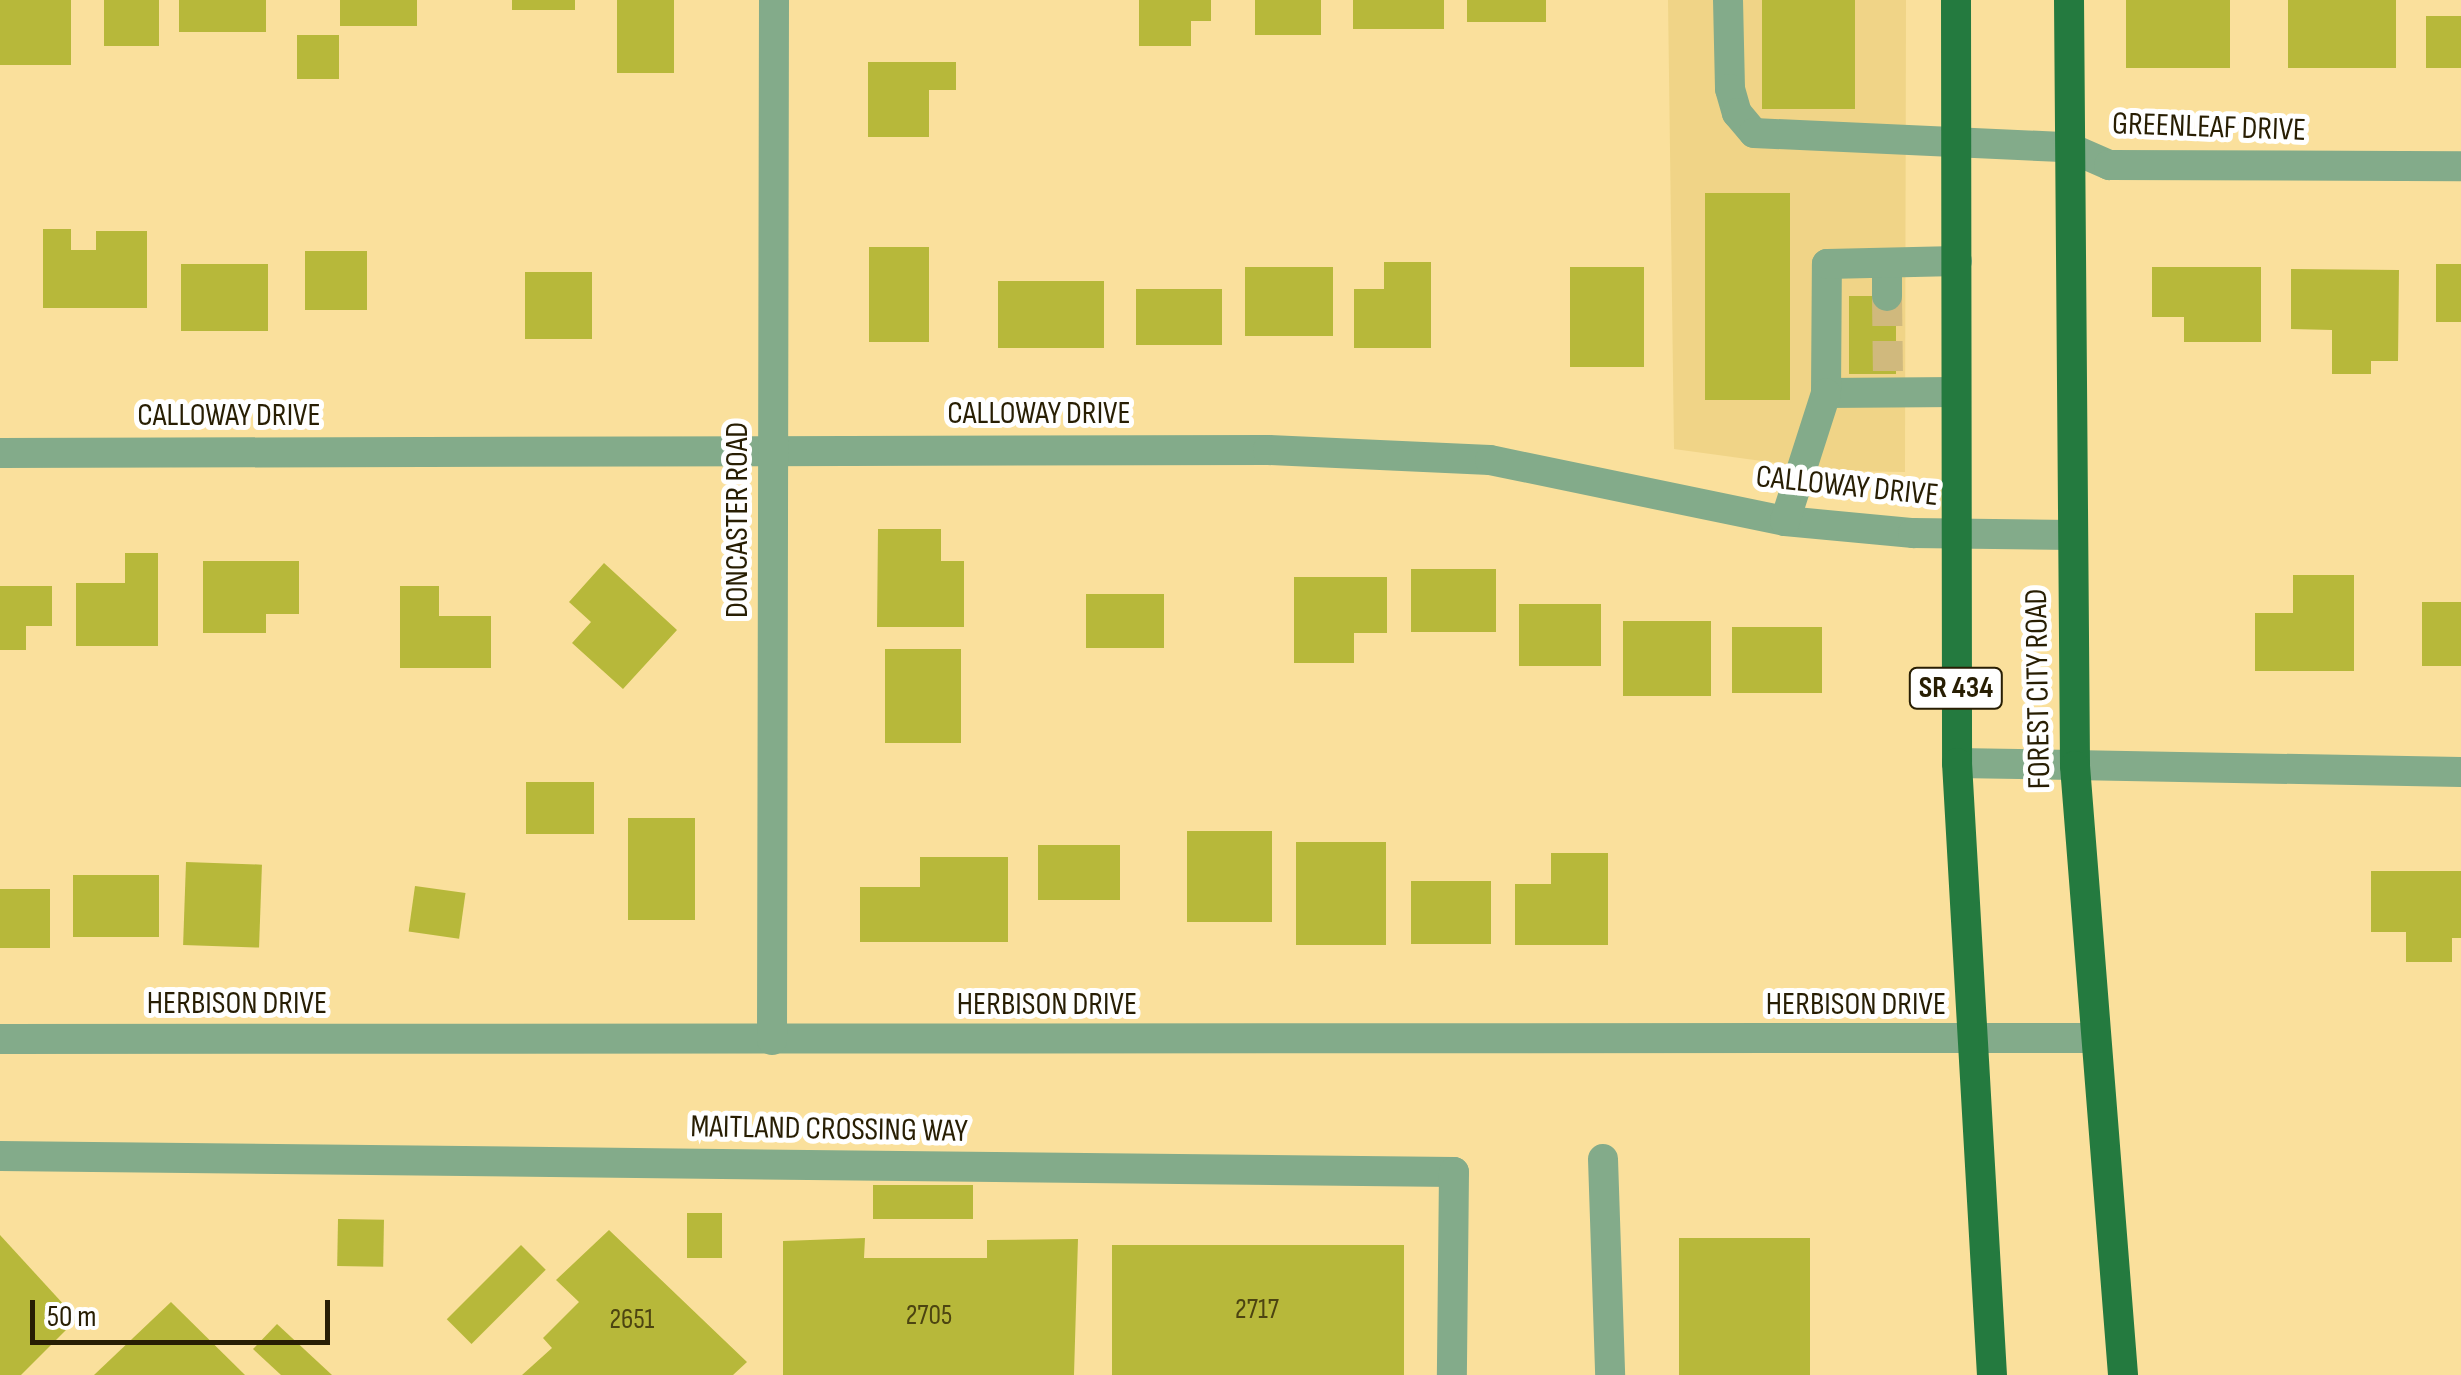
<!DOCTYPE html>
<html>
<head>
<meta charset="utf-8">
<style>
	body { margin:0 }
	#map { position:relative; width:2461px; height:1375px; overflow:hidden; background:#fae09c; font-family:"Sofia Sans Condensed",sans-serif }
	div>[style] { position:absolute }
	.built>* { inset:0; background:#f0d487 }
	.building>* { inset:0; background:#b7b83a; transform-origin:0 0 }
	.minor-tunnel>* { height:30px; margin-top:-15px; transform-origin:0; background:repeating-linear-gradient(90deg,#d0b97d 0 30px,transparent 0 45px) }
	.minor>* { height:30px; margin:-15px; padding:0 15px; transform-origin:15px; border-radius:15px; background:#83ab8a }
	.major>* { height:30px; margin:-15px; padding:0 15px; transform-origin:15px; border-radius:15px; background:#247a3f }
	span { translate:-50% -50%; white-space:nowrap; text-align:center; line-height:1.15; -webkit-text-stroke:10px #fff; paint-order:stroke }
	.number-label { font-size:28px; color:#4c4411 }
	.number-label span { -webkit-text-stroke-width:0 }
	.shield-label span { padding:2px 8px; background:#fff; border:2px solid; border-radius:8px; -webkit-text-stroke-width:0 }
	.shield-label { font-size:30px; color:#281e03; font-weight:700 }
	.street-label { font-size:32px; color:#281e03 }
	.scale { position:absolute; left:30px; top:1300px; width:300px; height:45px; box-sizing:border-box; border:5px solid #281e03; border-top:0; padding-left:12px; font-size:30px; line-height:35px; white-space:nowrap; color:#281e03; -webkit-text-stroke:8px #fff; paint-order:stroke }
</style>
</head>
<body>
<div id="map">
	<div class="built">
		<div style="clip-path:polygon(1668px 0,1906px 0,1905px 472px,1836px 471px,1674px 449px)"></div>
	</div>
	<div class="building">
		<div style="left:0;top:0;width:71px;height:65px"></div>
		<div style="left:104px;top:0;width:55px;height:46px"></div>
		<div style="left:179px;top:0;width:87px;height:32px"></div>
		<div style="left:340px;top:0;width:77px;height:26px"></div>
		<div style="left:512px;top:0;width:63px;height:10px"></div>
		<div style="left:617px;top:0;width:57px;height:73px"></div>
		<div style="clip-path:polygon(1139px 0,1211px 0,1211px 21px,1191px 21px,1191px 46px,1139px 46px)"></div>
		<div style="left:1255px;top:0;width:66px;height:35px"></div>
		<div style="left:1353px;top:0;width:91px;height:29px"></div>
		<div style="left:1467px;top:0;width:79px;height:22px"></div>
		<div style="left:1762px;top:0;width:93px;height:109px"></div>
		<div style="left:2126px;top:0;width:104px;height:68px"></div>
		<div style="left:2288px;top:0;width:108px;height:68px"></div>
		<div style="left:2426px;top:16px;width:35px;height:52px"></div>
		<div style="left:339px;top:35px;width:44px;height:42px;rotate:90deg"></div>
		<div style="clip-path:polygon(868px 62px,956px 62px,956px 90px,929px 90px,929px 137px,868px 137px)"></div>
		<div style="left:1705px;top:193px;width:85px;height:207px"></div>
		<div style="clip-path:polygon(43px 229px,71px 229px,71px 250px,96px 250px,96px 231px,147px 231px,147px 308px,43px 308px)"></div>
		<div style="left:869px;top:247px;width:60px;height:95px"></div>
		<div style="left:305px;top:251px;width:62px;height:59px"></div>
		<div style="clip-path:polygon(1384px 262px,1431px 262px,1431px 348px,1354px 348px,1354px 289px,1384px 289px)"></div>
		<div style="left:181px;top:264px;width:87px;height:67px"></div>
		<div style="left:2436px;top:264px;width:25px;height:58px"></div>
		<div style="left:1245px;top:267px;width:88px;height:69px"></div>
		<div style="left:1570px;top:267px;width:74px;height:100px"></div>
		<div style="clip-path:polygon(2152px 267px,2261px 267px,2261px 342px,2184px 342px,2184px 317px,2152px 317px)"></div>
		<div style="clip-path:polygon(2291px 269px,2399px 270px,2398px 361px,2371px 361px,2371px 374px,2332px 374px,2332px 330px,2291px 329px)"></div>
		<div style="left:525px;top:272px;width:67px;height:67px"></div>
		<div style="left:998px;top:281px;width:106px;height:67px"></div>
		<div style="left:1136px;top:289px;width:86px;height:56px"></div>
		<div style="left:1849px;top:296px;width:47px;height:78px"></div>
		<div style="clip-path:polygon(878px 529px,941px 529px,941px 561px,964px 561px,964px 627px,877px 627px)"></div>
		<div style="clip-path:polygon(125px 553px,158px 553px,158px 646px,76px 646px,76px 583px,125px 583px)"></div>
		<div style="clip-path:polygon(203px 561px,299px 561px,299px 614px,266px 614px,266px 633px,203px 633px)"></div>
		<div style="clip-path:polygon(604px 563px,677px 630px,623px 689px,572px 643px,591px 622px,569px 602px)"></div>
		<div style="left:1411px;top:569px;width:85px;height:63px"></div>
		<div style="clip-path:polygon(2293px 575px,2354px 575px,2354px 671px,2255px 671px,2255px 613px,2293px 613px)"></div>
		<div style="clip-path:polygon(1294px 577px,1387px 577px,1387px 633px,1354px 633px,1354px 663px,1294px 663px)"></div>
		<div style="clip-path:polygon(0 586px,52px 586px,52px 626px,26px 626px,26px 650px,0 650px)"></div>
		<div style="clip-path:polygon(400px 586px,439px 586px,439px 616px,491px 616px,491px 668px,400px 668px)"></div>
		<div style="left:1086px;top:594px;width:78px;height:54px"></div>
		<div style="left:2422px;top:602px;width:39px;height:64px"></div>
		<div style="left:1519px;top:604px;width:82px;height:62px"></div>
		<div style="left:1623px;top:621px;width:88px;height:75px"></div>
		<div style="left:1732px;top:627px;width:90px;height:66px"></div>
		<div style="left:885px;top:649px;width:76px;height:94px"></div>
		<div style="left:526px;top:782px;width:68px;height:52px"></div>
		<div style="left:628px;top:818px;width:67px;height:102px"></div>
		<div style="left:1187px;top:831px;width:85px;height:91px"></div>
		<div style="left:1296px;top:842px;width:90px;height:103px"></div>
		<div style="left:1038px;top:845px;width:82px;height:55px"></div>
		<div style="clip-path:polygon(1551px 853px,1608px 853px,1608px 945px,1515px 945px,1515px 884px,1551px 884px)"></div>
		<div style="clip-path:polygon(920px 857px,1008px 857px,1008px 942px,860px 942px,860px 887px,920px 887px)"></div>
		<div style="left:186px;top:862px;width:76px;height:83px;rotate:2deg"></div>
		<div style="clip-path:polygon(2371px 871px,2461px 871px,2461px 938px,2452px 938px,2452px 962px,2406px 962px,2406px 932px,2371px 932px)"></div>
		<div style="left:73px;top:875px;width:86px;height:62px"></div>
		<div style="left:1411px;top:881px;width:80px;height:63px"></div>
		<div style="left:415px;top:886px;width:51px;height:46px;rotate:8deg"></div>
		<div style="left:0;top:889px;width:50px;height:59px"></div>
		<div style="left:873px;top:1185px;width:100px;height:34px"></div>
		<div style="left:687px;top:1213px;width:35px;height:45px"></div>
		<div style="left:338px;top:1219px;width:46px;height:47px;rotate:1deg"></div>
		<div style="clip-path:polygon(609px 1230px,747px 1362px,733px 1375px,522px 1375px,552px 1348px,543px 1338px,579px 1302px,556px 1280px)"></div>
		<div style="clip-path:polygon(0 1235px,77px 1319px,21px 1375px,0 1375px)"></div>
		<div style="clip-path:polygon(865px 1238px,864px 1258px,987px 1258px,987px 1240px,1078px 1239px,1074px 1375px,783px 1375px,783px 1241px)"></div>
		<div style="left:1810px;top:1238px;width:137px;height:131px;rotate:90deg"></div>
		<div style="left:521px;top:1245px;width:35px;height:105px;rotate:45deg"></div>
		<div style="left:1112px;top:1245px;width:292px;height:130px"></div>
		<div style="clip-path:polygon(171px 1302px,245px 1375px,94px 1375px)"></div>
		<div style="clip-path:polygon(277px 1324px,332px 1375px,281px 1375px,253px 1349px)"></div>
	</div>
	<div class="minor-tunnel">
		<div style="left:1887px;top:296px;width:78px;rotate:89.3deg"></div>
	</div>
	<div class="minor">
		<div style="left:1728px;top:0;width:89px;rotate:88.7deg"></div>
		<div style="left:1730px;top:89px;width:25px;rotate:74deg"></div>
		<div style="left:1737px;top:113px;width:26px;rotate:50deg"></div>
		<div style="left:1754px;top:133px;width:314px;rotate:2.6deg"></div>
		<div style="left:2068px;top:147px;width:45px;rotate:23.7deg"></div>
		<div style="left:2109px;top:165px;width:352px;rotate:0.2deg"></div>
		<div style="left:1887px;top:264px;width:32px;rotate:90deg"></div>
		<div style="left:1956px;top:392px;width:130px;rotate:179.6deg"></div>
		<div style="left:1826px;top:393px;width:129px;rotate:-89.6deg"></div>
		<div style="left:1827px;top:264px;width:130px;rotate:-1.3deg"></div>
		<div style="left:0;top:453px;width:1268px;rotate:-0.14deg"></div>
		<div style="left:1268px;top:450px;width:222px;rotate:2.6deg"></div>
		<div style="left:1490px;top:460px;width:301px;rotate:11.7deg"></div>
		<div style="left:1785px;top:521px;width:129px;rotate:5.4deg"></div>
		<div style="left:1913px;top:533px;width:158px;rotate:0.7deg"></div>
		<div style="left:1785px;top:521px;width:134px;rotate:-72.2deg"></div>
		<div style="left:1957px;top:763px;width:504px;rotate:1.02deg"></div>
		<div style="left:0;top:1039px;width:2093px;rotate:-0.03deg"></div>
		<div style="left:772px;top:1040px;width:1040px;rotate:-89.89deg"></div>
		<div style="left:0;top:1156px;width:1454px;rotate:0.63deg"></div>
		<div style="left:1454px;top:1172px;width:203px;rotate:90.6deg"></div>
		<div style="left:1603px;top:1159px;width:216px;rotate:88.1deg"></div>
	</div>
	<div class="major">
		<div style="left:1956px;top:0;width:763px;rotate:89.92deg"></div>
		<div style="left:1957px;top:763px;width:613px;rotate:86.73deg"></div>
		<div style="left:2069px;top:0;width:766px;rotate:89.55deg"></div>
		<div style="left:2075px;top:766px;width:611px;rotate:85.49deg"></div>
	</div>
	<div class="number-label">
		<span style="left:1257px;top:1310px">2717</span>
		<span style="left:929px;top:1316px">2705</span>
		<span style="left:632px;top:1320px">2651</span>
	</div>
	<div class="shield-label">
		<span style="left:1956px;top:688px">SR 434</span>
	</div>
	<div class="street-label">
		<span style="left:2209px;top:128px;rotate:2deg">GREENLEAF DRIVE</span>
		<span style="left:1039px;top:414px">CALLOWAY DRIVE</span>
		<span style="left:229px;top:416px">CALLOWAY DRIVE</span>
		<span style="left:1847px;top:487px;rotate:6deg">CALLOWAY DRIVE</span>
		<span style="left:738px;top:520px;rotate:-90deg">DONCASTER ROAD</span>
		<span style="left:2039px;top:689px;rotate:-91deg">FOREST CITY ROAD</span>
		<span style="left:237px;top:1004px">HERBISON DRIVE</span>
		<span style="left:1047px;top:1005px">HERBISON DRIVE</span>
		<span style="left:1856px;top:1005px">HERBISON DRIVE</span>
		<span style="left:829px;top:1130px;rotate:1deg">MAITLAND CROSSING WAY</span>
	</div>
	<div class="scale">50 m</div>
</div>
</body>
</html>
